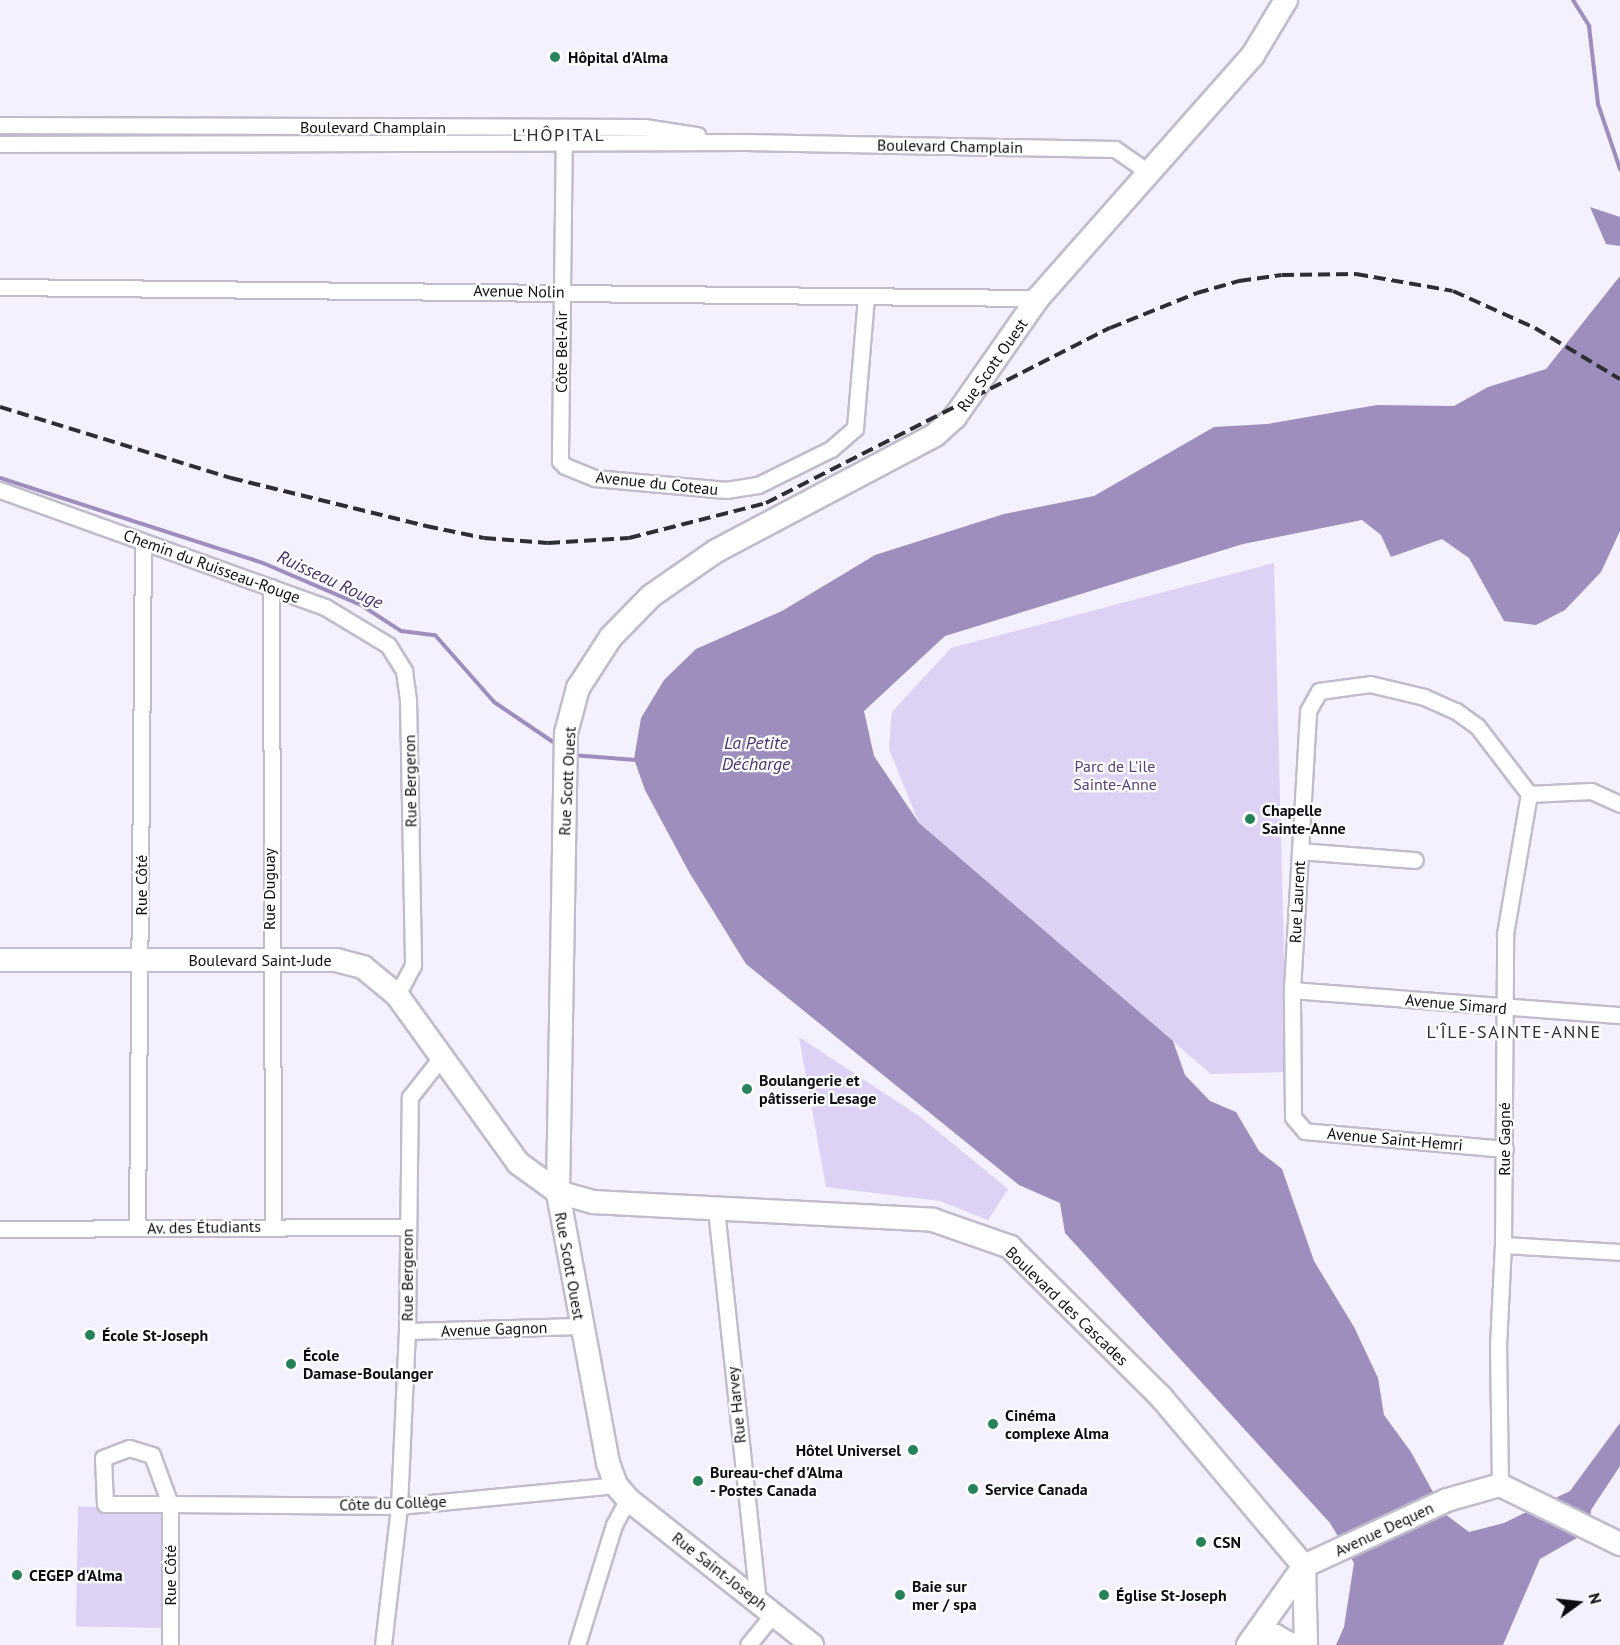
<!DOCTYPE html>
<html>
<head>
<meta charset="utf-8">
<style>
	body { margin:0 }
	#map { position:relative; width:1620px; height:1645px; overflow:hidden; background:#f5f0fe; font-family:"PT Sans",sans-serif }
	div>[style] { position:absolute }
	.green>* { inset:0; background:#ddd2f4; transform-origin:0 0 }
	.water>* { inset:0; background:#9e8ebe }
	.stream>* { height:4px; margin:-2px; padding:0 2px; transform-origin:2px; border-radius:2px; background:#9e8ebe }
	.roads { filter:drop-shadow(2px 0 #c1bbcc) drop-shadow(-2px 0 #c1bbcc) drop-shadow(0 2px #c1bbcc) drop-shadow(0 -2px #c1bbcc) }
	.street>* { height:15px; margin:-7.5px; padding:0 7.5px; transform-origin:7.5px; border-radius:7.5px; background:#fff }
	.secondary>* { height:22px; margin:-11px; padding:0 11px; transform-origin:11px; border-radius:11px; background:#fff }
	.rail>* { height:4px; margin-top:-2px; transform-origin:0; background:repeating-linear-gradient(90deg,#2f2d34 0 12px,transparent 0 18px) }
	.dots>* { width:16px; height:16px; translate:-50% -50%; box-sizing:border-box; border:3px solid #fff; border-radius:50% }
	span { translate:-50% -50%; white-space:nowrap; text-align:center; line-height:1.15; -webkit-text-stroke:4.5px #fff; paint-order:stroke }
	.poi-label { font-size:16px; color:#0e0c12; font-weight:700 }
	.left { translate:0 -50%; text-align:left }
	.right { translate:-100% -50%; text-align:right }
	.street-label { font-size:16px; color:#0e0c12 }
	.park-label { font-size:16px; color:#563e7c }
	.neighbourhood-label { font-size:18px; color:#322e3b; letter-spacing:1.5px }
	.water-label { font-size:18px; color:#4a316e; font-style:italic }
	.north { position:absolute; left:1548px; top:1573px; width:60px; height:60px; -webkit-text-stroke:4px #fff; paint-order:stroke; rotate:75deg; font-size:16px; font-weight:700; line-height:24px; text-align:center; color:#0e0c12 }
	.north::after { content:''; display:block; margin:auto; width:21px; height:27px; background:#0e0c12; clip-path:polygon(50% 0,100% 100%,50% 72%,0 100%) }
</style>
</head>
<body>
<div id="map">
	<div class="green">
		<div style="clip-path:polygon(1274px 563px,1287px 1072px,1211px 1074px,919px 823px,889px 749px,892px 712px,951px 648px)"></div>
		<div style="clip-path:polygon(799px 1037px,919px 1116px,1008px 1189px,988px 1220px,940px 1201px,826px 1187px)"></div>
		<div style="left:166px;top:1508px;width:120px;height:88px;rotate:91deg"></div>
	</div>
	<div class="water">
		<div style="clip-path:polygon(1590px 207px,1620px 217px,1620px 246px,1606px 244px)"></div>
		<div style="clip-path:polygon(1620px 276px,1620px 531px,1601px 572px,1565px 610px,1536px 625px,1504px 621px,1469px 558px,1442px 539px,1391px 557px,1381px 535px,1362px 520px,1243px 544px,945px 636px,864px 711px,874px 756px,919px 823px,1173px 1041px,1185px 1075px,1210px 1101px,1236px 1112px,1259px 1151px,1282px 1169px,1314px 1261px,1354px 1327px,1378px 1378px,1384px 1415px,1411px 1452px,1445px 1514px,1469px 1532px,1504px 1523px,1570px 1491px,1620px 1423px,1620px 1466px,1591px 1510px,1589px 1531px,1540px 1559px,1503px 1645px,1336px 1645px,1344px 1627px,1354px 1563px,1330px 1523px,1065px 1233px,1060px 1203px,1019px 1185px,746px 964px,689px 872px,645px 790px,634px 759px,641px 718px,664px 680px,696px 649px,782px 611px,875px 555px,1004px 514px,1094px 496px,1214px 427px,1267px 424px,1377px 405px,1454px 406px,1488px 387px,1546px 369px)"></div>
	</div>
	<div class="stream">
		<div style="left:1573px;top:0;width:31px;rotate:58deg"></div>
		<div style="left:1589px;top:26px;width:79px;rotate:83.4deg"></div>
		<div style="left:1598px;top:104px;width:69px;rotate:71.3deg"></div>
		<div style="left:0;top:478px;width:276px;rotate:17.9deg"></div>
		<div style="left:263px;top:563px;width:107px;rotate:23.2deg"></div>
		<div style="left:361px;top:605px;width:48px;rotate:33deg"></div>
		<div style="left:401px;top:631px;width:34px;rotate:7deg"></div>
		<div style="left:435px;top:635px;width:89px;rotate:48.6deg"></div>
		<div style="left:494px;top:702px;width:78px;rotate:34.1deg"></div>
		<div style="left:572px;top:755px;width:64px;rotate:4.5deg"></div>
	</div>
	<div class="roads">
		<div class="street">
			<div style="left:0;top:125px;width:644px;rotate:0.18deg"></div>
			<div style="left:644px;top:127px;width:54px;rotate:8.6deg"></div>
			<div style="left:564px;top:127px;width:334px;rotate:90.7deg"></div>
			<div style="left:560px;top:461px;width:7px;rotate:45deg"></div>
			<div style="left:565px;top:466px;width:31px;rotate:22deg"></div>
			<div style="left:594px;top:478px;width:133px;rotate:5.2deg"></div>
			<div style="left:726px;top:490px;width:32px;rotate:-9deg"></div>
			<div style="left:758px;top:485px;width:81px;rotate:-26.3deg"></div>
			<div style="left:831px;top:449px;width:32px;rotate:-41deg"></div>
			<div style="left:855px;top:428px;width:130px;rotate:-85.2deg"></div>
			<div style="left:0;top:144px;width:745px;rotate:-0.15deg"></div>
			<div style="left:745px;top:142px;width:370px;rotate:1.1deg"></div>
			<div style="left:1115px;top:149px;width:40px;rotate:34.9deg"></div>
			<div style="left:0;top:287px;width:1038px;rotate:0.61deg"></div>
			<div style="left:0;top:490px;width:345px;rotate:19.8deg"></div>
			<div style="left:325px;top:607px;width:74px;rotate:31.1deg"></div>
			<div style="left:388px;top:645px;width:31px;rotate:58deg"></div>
			<div style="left:404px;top:671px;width:29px;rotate:82deg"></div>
			<div style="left:408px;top:700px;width:265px;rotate:88.9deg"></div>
			<div style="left:413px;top:965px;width:34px;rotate:118deg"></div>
			<div style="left:271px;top:587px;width:639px;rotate:89.82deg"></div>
			<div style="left:1300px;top:851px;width:115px;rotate:4.5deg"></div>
			<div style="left:1292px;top:990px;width:329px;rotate:4.4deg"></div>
			<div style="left:1505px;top:1149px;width:201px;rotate:-174.9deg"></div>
			<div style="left:1305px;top:1131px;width:18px;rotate:-131deg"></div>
			<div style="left:1293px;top:1117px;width:127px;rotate:-90.5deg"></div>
			<div style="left:1292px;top:990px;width:279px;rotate:-86.7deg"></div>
			<div style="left:1308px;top:711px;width:23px;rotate:-61deg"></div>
			<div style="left:1319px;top:691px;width:51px;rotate:-7.8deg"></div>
			<div style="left:1370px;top:684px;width:56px;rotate:13.5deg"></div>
			<div style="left:1424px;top:697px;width:35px;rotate:24deg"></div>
			<div style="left:1456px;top:711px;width:26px;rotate:36deg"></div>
			<div style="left:1477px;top:726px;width:86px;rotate:52.6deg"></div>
			<div style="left:1529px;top:794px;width:62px;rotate:-2.8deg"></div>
			<div style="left:1591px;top:791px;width:32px;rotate:24deg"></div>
			<div style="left:716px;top:1209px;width:393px;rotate:83.9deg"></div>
			<div style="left:137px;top:1228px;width:686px;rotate:-89.5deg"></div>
			<div style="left:0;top:1229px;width:407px;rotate:-0.3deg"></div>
			<div style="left:1503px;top:1245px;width:117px;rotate:3.4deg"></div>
			<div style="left:407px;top:1331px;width:173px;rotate:-1.7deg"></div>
			<div style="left:1500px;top:1485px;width:139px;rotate:-90.8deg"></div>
			<div style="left:1498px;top:1346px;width:101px;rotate:-87.2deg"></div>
			<div style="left:1503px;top:1245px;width:311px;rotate:-89.6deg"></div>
			<div style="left:1505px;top:934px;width:142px;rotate:-80.3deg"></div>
			<div style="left:170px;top:1645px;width:141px;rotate:-90deg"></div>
			<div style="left:170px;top:1504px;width:52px;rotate:-110.2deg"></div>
			<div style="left:152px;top:1455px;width:24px;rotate:-163deg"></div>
			<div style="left:129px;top:1448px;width:28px;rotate:159deg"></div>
			<div style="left:103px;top:1458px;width:46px;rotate:87.5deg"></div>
			<div style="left:105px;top:1504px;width:65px"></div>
			<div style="left:170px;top:1504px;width:229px;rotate:0.5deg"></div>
			<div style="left:399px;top:1506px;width:218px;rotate:-5.5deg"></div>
			<div style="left:383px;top:1645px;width:140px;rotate:-83.4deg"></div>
			<div style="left:399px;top:1506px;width:175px;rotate:-87.4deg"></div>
			<div style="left:407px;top:1331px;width:234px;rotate:-89.3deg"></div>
			<div style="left:410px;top:1097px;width:48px;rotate:-51.7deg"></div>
			<div style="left:577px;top:1645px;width:126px;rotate:-72.9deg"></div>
			<div style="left:614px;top:1525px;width:30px;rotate:-62deg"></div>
			<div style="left:748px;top:1645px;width:41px;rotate:-50.9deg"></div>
		</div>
		<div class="secondary">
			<div style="left:0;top:960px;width:336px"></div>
			<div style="left:336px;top:960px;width:28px;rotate:15deg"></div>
			<div style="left:363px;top:967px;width:44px;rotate:39.5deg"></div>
			<div style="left:397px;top:995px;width:207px;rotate:54.2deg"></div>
			<div style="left:518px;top:1163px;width:49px;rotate:35.9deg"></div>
			<div style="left:558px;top:1192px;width:37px;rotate:16deg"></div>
			<div style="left:594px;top:1202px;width:339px;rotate:3deg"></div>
			<div style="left:933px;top:1220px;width:82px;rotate:19.3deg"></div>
			<div style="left:1010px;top:1247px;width:213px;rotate:44.8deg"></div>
			<div style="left:1161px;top:1397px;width:221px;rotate:49.8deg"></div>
			<div style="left:1304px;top:1566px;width:79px;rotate:88.5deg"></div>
			<div style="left:1251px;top:1641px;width:25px;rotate:-12deg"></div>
			<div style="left:1275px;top:1636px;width:19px;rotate:28deg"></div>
			<div style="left:812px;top:1645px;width:235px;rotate:-141.6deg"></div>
			<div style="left:628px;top:1499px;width:18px;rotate:-131deg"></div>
			<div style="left:616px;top:1485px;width:23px;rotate:-110deg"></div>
			<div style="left:608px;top:1463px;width:276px;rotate:-100.5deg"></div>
			<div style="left:558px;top:1192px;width:459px;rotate:-89deg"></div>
			<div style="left:566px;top:733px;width:47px;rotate:-75.1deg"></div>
			<div style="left:578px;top:688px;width:61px;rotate:-57.1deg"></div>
			<div style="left:611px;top:637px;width:57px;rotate:-45.7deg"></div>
			<div style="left:651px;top:596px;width:79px;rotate:-34.7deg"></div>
			<div style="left:716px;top:551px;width:248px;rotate:-27.9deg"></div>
			<div style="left:935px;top:435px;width:27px;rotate:-42deg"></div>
			<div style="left:955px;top:417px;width:145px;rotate:-55.1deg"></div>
			<div style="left:1038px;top:298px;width:324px;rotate:-48.5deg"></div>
			<div style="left:1253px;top:55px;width:64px;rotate:-59deg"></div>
			<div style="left:1248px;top:1645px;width:97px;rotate:-54.7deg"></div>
			<div style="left:1304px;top:1566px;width:157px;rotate:-24.8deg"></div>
			<div style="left:1447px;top:1500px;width:55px;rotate:-15.8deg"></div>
			<div style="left:1500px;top:1485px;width:134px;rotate:26.2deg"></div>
		</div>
	</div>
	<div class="rail">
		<div style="left:0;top:407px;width:242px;rotate:17.1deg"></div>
		<div style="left:231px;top:478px;width:201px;rotate:13.8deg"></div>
		<div style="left:426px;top:526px;width:59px;rotate:11.7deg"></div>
		<div style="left:484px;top:538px;width:64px;rotate:4.5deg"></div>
		<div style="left:548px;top:543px;width:81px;rotate:-3.5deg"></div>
		<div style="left:629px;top:538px;width:141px;rotate:-14.3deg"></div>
		<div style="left:766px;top:503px;width:386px;rotate:-27deg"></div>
		<div style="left:1110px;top:328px;width:94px;rotate:-21.9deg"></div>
		<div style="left:1197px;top:293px;width:44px;rotate:-15.9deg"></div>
		<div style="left:1239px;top:281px;width:43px;rotate:-7.9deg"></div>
		<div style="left:1282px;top:275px;width:74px;rotate:-0.8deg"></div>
		<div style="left:1356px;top:274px;width:98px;rotate:9.9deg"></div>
		<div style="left:1453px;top:291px;width:90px;rotate:24.3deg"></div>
		<div style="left:1535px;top:328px;width:99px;rotate:31deg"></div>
	</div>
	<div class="dots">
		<div style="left:555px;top:57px;background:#268259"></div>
		<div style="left:1250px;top:819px;background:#268259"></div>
		<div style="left:747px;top:1089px;background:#268259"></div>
		<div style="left:90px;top:1335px;background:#268259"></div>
		<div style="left:291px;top:1364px;background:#268259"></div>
		<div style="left:993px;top:1424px;background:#268259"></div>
		<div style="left:913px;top:1450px;background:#268259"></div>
		<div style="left:698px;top:1481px;background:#268259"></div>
		<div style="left:973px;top:1489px;background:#268259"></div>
		<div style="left:1201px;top:1542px;background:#268259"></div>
		<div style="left:17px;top:1575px;background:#268259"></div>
		<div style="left:900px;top:1595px;background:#268259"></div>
		<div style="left:1104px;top:1595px;background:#268259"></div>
	</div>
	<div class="poi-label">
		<span class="left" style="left:568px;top:57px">Hôpital d'Alma</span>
		<span class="left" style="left:1262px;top:819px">Chapelle<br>Sainte-Anne</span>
		<span class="left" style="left:759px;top:1089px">Boulangerie et<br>pâtisserie Lesage</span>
		<span class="left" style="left:102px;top:1335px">École St-Joseph</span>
		<span class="left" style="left:303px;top:1364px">École<br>Damase-Boulanger</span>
		<span class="left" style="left:1005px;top:1424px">Cinéma<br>complexe Alma</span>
		<span class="right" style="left:901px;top:1450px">Hôtel Universel</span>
		<span class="left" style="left:710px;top:1481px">Bureau-chef d'Alma<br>- Postes Canada</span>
		<span class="left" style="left:985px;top:1489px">Service Canada</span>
		<span class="left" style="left:1213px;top:1542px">CSN</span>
		<span class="left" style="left:29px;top:1575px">CEGEP d'Alma</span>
		<span class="left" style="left:912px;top:1595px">Baie sur<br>mer / spa</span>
		<span class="left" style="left:1116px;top:1595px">Église St-Joseph</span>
	</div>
	<div class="street-label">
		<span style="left:373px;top:127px">Boulevard Champlain</span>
		<span style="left:950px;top:146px;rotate:1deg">Boulevard Champlain</span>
		<span style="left:519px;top:291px;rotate:1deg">Avenue Nolin</span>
		<span style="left:561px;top:352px;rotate:-90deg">Côte Bel-Air</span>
		<span style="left:992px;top:365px;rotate:-55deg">Rue Scott Ouest</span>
		<span style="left:657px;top:483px;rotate:6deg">Avenue du Coteau</span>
		<span style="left:212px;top:566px;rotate:20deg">Chemin du Ruisseau-Rouge</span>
		<span style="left:410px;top:781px;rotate:-91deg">Rue Bergeron</span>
		<span style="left:567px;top:781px;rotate:-87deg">Rue Scott Ouest</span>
		<span style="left:141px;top:885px;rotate:-90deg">Rue Côté</span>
		<span style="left:269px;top:889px;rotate:-90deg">Rue Duguay</span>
		<span style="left:1297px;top:902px;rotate:-87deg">Rue Laurent</span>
		<span style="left:260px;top:960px">Boulevard Saint-Jude</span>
		<span style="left:1456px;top:1004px;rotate:5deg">Avenue Simard</span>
		<span style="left:1395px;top:1139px;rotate:5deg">Avenue Saint-Hemri</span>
		<span style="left:1504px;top:1139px;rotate:-90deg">Rue Gagné</span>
		<span style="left:204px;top:1227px;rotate:-1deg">Av. des Étudiants</span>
		<span style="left:570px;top:1266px;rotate:80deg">Rue Scott Ouest</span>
		<span style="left:407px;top:1275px;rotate:-90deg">Rue Bergeron</span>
		<span style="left:1067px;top:1306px;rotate:44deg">Boulevard des Cascades</span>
		<span style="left:494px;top:1329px;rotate:-2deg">Avenue Gagnon</span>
		<span style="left:736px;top:1405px;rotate:-96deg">Rue Harvey</span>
		<span style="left:393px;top:1503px;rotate:-2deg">Côte du Collège</span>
		<span style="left:1384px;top:1529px;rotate:-25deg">Avenue Dequen</span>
		<span style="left:720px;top:1571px;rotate:38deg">Rue Saint-Joseph</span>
		<span style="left:170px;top:1575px;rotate:-90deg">Rue Côté</span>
	</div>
	<div class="park-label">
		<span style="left:1115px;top:775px">Parc de L'ile<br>Sainte-Anne</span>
	</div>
	<div class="neighbourhood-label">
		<span style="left:559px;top:135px">L'HÔPITAL</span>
		<span style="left:1514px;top:1032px">L'ÎLE-SAINTE-ANNE</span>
	</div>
	<div class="water-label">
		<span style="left:330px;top:580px;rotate:25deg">Ruisseau Rouge</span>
		<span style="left:756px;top:754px">La Petite<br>Décharge</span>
	</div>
	<div class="north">N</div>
</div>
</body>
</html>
